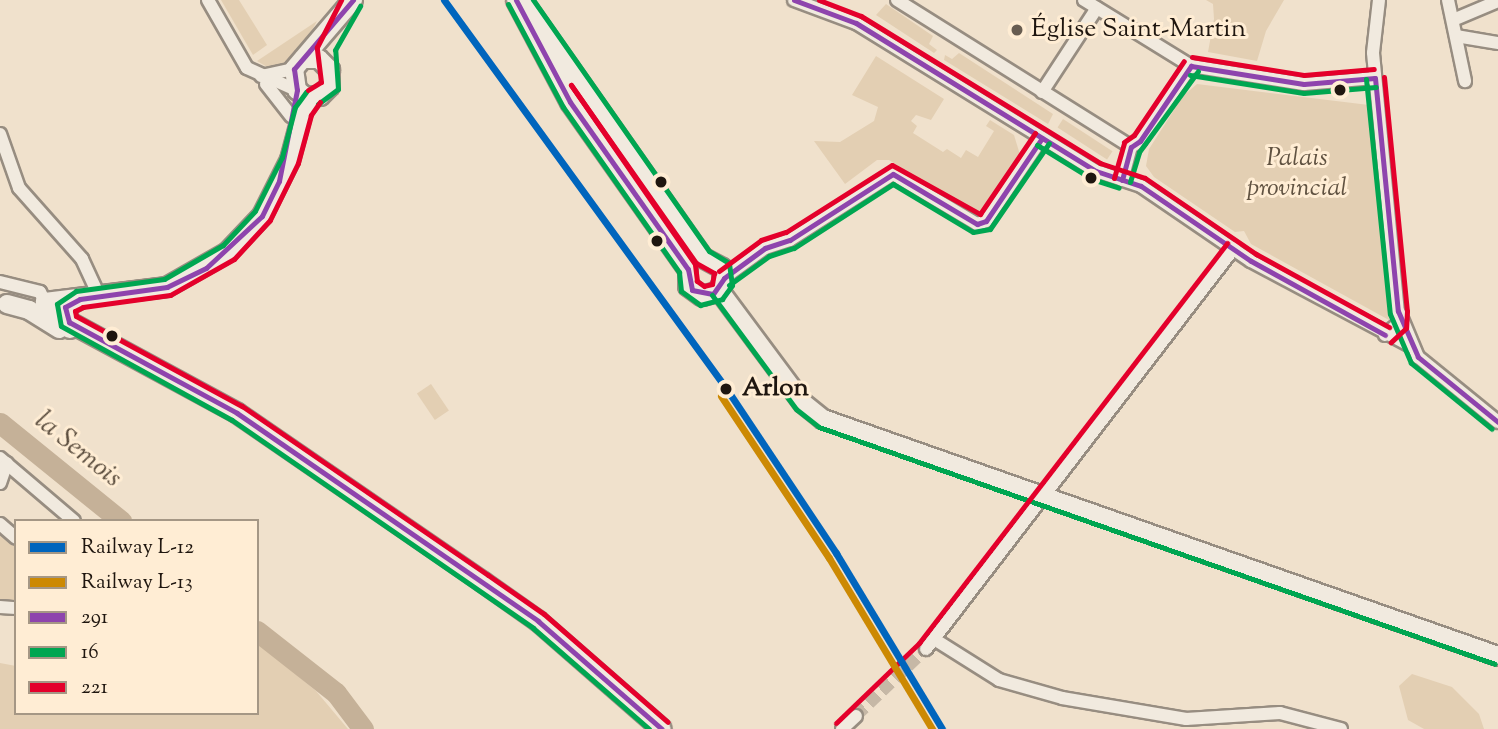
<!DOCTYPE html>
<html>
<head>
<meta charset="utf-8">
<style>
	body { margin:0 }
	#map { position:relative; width:1498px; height:729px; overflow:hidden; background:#f0e1cc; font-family:"Sorts Mill Goudy",serif }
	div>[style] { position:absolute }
	.green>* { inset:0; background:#e3cfb3; transform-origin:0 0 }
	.river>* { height:21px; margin:-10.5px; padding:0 10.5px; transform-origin:10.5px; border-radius:10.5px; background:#c5b198 }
	.minor-tunnel>* { height:12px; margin-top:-6px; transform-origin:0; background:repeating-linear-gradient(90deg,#c6b8a6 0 12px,transparent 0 18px) }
	.roads { filter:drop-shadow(2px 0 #978d81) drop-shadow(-2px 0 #978d81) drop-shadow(0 2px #978d81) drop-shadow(0 -2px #978d81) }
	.minor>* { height:12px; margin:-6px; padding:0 6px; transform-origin:6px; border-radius:6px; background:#f1eadf }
	.secondary>* { height:18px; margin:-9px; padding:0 9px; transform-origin:9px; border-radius:9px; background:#f1eadf }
	.bus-1>* { height:5px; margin:-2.5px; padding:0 2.5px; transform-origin:2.5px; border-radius:2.5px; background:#8e44ad }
	.bus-2>* { height:5px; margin:-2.5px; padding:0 2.5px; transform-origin:2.5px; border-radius:2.5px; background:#00a651 }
	.bus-3>* { height:5px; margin:-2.5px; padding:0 2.5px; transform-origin:2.5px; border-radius:2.5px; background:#e4002b }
	.rail-1>* { height:7px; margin:-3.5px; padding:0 3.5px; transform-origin:3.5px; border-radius:3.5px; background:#0065bd }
	.rail-2>* { height:7px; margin:-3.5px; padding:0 3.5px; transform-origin:3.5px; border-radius:3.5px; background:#cc8903 }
	.dots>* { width:19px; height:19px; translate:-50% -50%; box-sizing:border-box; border:4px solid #ffedd4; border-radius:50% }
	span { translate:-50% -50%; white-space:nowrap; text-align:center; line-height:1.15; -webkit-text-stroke:6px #ffedd4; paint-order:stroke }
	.poi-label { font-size:26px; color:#1f160f }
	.left { translate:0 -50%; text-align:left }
	.park-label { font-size:26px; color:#605241; font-style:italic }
	.stop-label { font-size:26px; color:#1f160f; font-weight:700 }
	.water-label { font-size:28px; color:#5a4c3d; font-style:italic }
	.legend { position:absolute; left:14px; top:519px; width:245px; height:196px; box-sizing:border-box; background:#ffedd4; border:2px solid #a59785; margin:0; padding:9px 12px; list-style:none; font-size:21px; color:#1f160f }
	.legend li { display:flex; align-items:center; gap:14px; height:35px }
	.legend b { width:35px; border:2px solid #a59785 }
</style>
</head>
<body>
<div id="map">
	<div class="green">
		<div style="clip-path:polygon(221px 0,239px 0,267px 45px,253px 55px)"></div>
		<div style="clip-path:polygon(1206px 0,1284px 0,1266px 31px,1257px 61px,1208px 52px,1214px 19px,1213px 4px)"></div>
		<div style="clip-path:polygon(886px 4px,933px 36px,929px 44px,937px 50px,934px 53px,876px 15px)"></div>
		<div style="clip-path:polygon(317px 21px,303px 47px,285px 65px,269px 68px,257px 61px)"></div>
		<div style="clip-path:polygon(959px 53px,1053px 114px,1048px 124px,944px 60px,945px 55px,952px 59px)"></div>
		<div style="clip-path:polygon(876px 56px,944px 99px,931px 120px,916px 115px,911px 121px,917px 126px,913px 133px,943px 152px,947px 149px,961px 158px,966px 150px,978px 157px,994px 131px,986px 126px,990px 120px,1014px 135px,1021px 158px,986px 214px,977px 215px,889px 160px,877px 160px,845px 184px,814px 141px,840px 142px,874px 121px,878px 107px,852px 95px)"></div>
		<div style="clip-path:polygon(1197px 84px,1369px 105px,1389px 320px,1251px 244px,1244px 231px,1235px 232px,1154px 177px,1146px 166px,1149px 149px,1183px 96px)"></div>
		<div style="left:1063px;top:119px;width:59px;height:10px;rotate:33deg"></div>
		<div style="left:431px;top:384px;width:32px;height:17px;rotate:56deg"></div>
		<div style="clip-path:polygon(0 530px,16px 542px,16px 603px,0 603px)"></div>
		<div style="clip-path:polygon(257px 642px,316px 691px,348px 729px,0 729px,0 663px,16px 666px,16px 713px,257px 713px)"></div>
		<div style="clip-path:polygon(1412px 674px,1452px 687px,1479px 714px,1484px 729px,1424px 729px,1408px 720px,1399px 686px)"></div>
	</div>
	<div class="river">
		<div style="left:0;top:423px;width:156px;rotate:39deg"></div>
		<div style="left:257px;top:631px;width:100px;rotate:38.1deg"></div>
		<div style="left:336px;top:693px;width:45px;rotate:53.1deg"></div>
	</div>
	<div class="minor-tunnel">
		<div style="left:856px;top:716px;width:97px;rotate:-43.7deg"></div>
	</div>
	<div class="roads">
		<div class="minor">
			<div style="left:208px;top:0;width:78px;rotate:60.2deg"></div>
			<div style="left:247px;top:68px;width:54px;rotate:24.2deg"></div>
			<div style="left:794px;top:0;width:66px;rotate:20.4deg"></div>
			<div style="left:856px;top:23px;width:282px;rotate:31.7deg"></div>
			<div style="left:1096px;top:171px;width:47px;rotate:18.4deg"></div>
			<div style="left:1141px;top:186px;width:133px;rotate:34.3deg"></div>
			<div style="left:1251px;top:261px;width:183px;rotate:28deg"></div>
			<div style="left:897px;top:0;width:276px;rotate:32.1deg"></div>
			<div style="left:1084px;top:0;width:126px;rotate:31.7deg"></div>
			<div style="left:1191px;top:66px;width:114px;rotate:9.1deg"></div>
			<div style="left:1304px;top:84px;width:71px;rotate:-4.8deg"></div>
			<div style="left:1379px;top:0;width:53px;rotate:96.5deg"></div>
			<div style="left:1373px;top:53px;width:259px;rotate:84.5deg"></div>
			<div style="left:1398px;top:311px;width:13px;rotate:90deg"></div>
			<div style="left:1398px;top:324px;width:17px;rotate:140deg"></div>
			<div style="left:1448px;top:0;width:83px;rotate:78.1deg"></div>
			<div style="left:1453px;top:20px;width:49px;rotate:-22.9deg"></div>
			<div style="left:1456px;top:36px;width:43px;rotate:9.5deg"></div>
			<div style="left:261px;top:76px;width:34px;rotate:-12deg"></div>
			<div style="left:266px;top:84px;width:41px;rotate:52deg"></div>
			<div style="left:1042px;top:92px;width:100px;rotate:-56.8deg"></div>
			<div style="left:0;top:134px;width:57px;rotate:70.6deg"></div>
			<div style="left:19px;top:188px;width:95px;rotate:48.4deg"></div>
			<div style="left:82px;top:259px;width:43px;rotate:65.2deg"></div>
			<div style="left:1122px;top:180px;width:34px;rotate:-75deg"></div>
			<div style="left:1131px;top:147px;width:11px;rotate:-34deg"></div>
			<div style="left:1140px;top:141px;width:91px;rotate:-55.8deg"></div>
			<div style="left:724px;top:278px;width:51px;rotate:-36.2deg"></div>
			<div style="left:765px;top:248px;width:26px;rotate:-18deg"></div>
			<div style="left:790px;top:240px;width:122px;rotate:-32.7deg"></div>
			<div style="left:893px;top:174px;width:98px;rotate:30.8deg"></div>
			<div style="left:977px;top:224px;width:9px;rotate:-18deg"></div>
			<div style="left:986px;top:221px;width:100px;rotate:-56deg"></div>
			<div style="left:0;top:282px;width:41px;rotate:14deg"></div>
			<div style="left:40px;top:292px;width:11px;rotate:63deg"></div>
			<div style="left:1400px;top:314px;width:47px;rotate:67.3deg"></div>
			<div style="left:1418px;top:357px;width:103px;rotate:39.1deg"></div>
			<div style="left:0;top:458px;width:97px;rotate:40.4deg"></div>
			<div style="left:0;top:483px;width:21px;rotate:-71deg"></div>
			<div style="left:0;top:524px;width:21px;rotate:41deg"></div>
			<div style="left:0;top:607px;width:16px;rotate:4deg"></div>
			<div style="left:934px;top:639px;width:77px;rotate:32.2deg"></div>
			<div style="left:999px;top:680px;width:66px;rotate:15.9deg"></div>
			<div style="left:1062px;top:698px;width:126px;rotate:9.6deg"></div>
			<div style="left:1186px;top:719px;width:94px;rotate:-3.7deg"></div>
			<div style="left:1280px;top:713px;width:63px;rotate:14.7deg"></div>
			<div style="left:926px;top:649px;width:506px;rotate:-52.47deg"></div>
			<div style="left:842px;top:729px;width:19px;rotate:-43deg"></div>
		</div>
		<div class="secondary">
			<div style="left:516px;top:0;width:115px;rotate:62.1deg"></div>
			<div style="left:570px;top:102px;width:204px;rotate:54.8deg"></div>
			<div style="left:688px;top:269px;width:17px;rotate:90deg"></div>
			<div style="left:688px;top:286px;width:17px;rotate:36deg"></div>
			<div style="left:702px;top:296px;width:16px;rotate:-15deg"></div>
			<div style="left:717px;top:292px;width:11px;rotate:-56deg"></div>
			<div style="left:723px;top:283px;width:15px;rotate:-94deg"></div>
			<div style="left:722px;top:268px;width:21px;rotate:-152deg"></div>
			<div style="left:703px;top:258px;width:315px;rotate:-125.1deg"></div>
			<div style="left:303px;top:59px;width:16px"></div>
			<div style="left:319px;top:59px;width:16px;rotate:45deg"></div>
			<div style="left:330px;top:70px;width:16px;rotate:90deg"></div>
			<div style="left:330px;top:86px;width:14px;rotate:135deg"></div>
			<div style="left:320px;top:96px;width:14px;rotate:176deg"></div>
			<div style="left:306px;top:97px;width:11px;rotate:-142deg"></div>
			<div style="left:297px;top:90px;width:21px;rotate:-98deg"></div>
			<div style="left:294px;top:69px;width:91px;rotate:-49.5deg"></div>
			<div style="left:719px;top:290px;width:141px;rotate:53.4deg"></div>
			<div style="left:803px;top:403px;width:26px;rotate:39deg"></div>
			<div style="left:823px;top:419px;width:715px;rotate:19.35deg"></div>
			<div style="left:80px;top:299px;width:17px;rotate:152deg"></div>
			<div style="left:65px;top:307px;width:16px;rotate:75deg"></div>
			<div style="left:69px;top:322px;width:191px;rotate:28.4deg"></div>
			<div style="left:237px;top:413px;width:298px;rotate:34.5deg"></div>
			<div style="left:483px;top:582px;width:67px;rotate:35.3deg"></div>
			<div style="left:538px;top:621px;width:164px;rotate:41.1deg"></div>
			<div style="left:7px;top:304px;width:23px;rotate:15deg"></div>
			<div style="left:29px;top:310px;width:36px;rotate:32deg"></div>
			<div style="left:70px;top:329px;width:37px;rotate:-133deg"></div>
			<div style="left:45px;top:302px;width:123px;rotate:-7deg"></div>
			<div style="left:167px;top:287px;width:70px;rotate:-29.8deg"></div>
			<div style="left:228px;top:252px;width:50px;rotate:-46.6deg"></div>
			<div style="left:262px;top:216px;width:63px;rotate:-63.4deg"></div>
			<div style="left:290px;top:160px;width:51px;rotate:-75.1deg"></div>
			<div style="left:303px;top:111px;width:17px;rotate:-54deg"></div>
		</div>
	</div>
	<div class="bus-1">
		<div style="left:353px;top:0;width:91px;rotate:130.5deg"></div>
		<div style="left:294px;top:69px;width:21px;rotate:82deg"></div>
		<div style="left:297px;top:90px;width:93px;rotate:101.2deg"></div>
		<div style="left:279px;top:181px;width:39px;rotate:116deg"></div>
		<div style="left:262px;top:216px;width:76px;rotate:137.1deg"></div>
		<div style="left:206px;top:268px;width:43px;rotate:154deg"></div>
		<div style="left:167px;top:287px;width:88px;rotate:172.1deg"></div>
		<div style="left:80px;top:299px;width:17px;rotate:152deg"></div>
		<div style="left:65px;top:307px;width:16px;rotate:75deg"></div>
		<div style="left:69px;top:322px;width:191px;rotate:28.4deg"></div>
		<div style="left:237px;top:413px;width:366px;rotate:34.6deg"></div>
		<div style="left:538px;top:621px;width:164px;rotate:41.1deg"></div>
		<div style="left:516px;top:0;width:115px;rotate:62.1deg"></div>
		<div style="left:570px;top:102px;width:204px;rotate:54.8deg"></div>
		<div style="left:688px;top:269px;width:21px;rotate:79deg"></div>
		<div style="left:692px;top:290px;width:21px;rotate:11deg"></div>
		<div style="left:713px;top:294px;width:19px;rotate:-55deg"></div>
		<div style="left:794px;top:0;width:66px;rotate:20.4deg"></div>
		<div style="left:856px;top:23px;width:282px;rotate:31.7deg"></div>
		<div style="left:1096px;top:171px;width:47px;rotate:18.4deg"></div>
		<div style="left:1141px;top:186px;width:133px;rotate:34.3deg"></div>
		<div style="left:1251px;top:261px;width:153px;rotate:28.9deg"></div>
		<div style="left:1191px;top:66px;width:114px;rotate:9.1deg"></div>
		<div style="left:1304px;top:84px;width:71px;rotate:-4.8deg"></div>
		<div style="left:1375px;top:78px;width:234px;rotate:84.4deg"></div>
		<div style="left:1398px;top:311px;width:50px;rotate:66.5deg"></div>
		<div style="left:1418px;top:357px;width:103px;rotate:39.1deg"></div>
		<div style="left:1122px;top:180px;width:34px;rotate:-75deg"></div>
		<div style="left:1131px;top:147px;width:11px;rotate:-34deg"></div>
		<div style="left:1140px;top:141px;width:91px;rotate:-55.8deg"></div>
		<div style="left:724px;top:278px;width:51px;rotate:-36.2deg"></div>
		<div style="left:765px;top:248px;width:26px;rotate:-18deg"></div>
		<div style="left:790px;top:240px;width:122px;rotate:-32.7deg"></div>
		<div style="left:893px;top:174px;width:98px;rotate:30.8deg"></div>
		<div style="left:977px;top:224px;width:9px;rotate:-18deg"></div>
		<div style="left:986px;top:221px;width:100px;rotate:-56deg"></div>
	</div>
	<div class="bus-2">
		<div style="left:508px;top:4px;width:117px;rotate:61.9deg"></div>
		<div style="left:563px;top:107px;width:202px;rotate:54.9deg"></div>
		<div style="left:679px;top:272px;width:19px;rotate:84deg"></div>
		<div style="left:681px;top:291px;width:24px;rotate:36deg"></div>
		<div style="left:700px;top:305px;width:23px;rotate:-15deg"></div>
		<div style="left:722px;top:299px;width:17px;rotate:-54deg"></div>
		<div style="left:732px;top:285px;width:22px;rotate:-98deg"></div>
		<div style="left:729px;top:263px;width:23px;rotate:-149deg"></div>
		<div style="left:709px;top:251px;width:307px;rotate:-125deg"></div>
		<div style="left:1190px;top:75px;width:115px;rotate:9deg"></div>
		<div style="left:1304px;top:93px;width:72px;rotate:-4.8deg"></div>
		<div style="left:1366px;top:79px;width:236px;rotate:84.2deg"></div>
		<div style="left:1390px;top:314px;width:53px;rotate:66.8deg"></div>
		<div style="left:1411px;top:363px;width:104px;rotate:39.2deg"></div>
		<div style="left:306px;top:92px;width:19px;rotate:126deg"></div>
		<div style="left:295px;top:107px;width:52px;rotate:104.6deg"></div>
		<div style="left:282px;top:157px;width:60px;rotate:116.6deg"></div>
		<div style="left:255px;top:211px;width:47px;rotate:133.3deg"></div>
		<div style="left:223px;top:245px;width:68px;rotate:150deg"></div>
		<div style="left:164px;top:279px;width:89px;rotate:172.2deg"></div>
		<div style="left:76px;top:291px;width:23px;rotate:146deg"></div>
		<div style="left:57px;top:304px;width:22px;rotate:80deg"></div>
		<div style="left:61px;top:326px;width:195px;rotate:28.8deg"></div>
		<div style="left:232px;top:420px;width:366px;rotate:34.6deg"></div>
		<div style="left:533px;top:628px;width:154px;rotate:41deg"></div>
		<div style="left:318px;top:104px;width:25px;rotate:-37deg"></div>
		<div style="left:338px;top:89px;width:39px;rotate:-94deg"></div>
		<div style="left:335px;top:50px;width:51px;rotate:-60.4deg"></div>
		<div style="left:1037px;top:145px;width:65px;rotate:31.7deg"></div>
		<div style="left:1092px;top:179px;width:28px;rotate:18deg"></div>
		<div style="left:1130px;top:182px;width:31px;rotate:-73deg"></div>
		<div style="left:1139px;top:152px;width:100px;rotate:-53.9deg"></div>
		<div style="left:729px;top:285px;width:49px;rotate:-35.9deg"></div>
		<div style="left:769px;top:256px;width:26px;rotate:-18deg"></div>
		<div style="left:794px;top:248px;width:118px;rotate:-32.9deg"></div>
		<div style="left:893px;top:184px;width:93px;rotate:31deg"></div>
		<div style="left:973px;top:232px;width:17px;rotate:-10deg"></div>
		<div style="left:990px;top:229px;width:104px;rotate:-55.5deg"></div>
		<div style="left:712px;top:295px;width:142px;rotate:53.6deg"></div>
		<div style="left:796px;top:409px;width:29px;rotate:38deg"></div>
		<div style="left:819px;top:427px;width:716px;rotate:19.32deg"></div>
	</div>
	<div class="bus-3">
		<div style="left:819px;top:0;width:45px;rotate:20.9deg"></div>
		<div style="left:861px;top:16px;width:281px;rotate:31.6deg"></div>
		<div style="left:1100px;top:163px;width:47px;rotate:18.4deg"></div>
		<div style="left:1145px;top:178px;width:135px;rotate:34.4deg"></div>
		<div style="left:1256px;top:254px;width:152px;rotate:28.8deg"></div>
		<div style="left:1192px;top:57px;width:113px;rotate:9.1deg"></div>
		<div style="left:1304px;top:75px;width:70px;rotate:-4.9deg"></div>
		<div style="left:1384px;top:77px;width:235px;rotate:84.4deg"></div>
		<div style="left:1407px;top:311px;width:17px;rotate:93deg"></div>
		<div style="left:1406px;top:328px;width:21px;rotate:137deg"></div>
		<div style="left:571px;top:85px;width:218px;rotate:54.9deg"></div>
		<div style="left:696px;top:263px;width:21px;rotate:29deg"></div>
		<div style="left:714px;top:273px;width:11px;rotate:100deg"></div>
		<div style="left:712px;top:284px;width:8px;rotate:166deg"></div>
		<div style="left:704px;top:286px;width:9px;rotate:-144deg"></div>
		<div style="left:697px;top:281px;width:17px;rotate:-97deg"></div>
		<div style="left:695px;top:264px;width:218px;rotate:-124.7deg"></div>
		<div style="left:308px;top:90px;width:15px;rotate:-32deg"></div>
		<div style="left:321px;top:82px;width:35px;rotate:-97deg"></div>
		<div style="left:317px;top:47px;width:53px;rotate:-62.9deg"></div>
		<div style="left:320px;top:102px;width:16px;rotate:125deg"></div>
		<div style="left:311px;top:115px;width:50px;rotate:105.2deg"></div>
		<div style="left:298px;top:163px;width:64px;rotate:116.2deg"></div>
		<div style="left:270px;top:220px;width:53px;rotate:132.7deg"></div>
		<div style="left:234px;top:259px;width:73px;rotate:150.6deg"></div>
		<div style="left:170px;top:295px;width:88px;rotate:172.1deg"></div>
		<div style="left:83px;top:307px;width:9px;rotate:153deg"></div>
		<div style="left:75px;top:311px;width:5px;rotate:79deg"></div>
		<div style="left:76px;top:316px;width:189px;rotate:28.5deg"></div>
		<div style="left:242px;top:406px;width:298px;rotate:34.5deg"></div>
		<div style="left:488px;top:575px;width:68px;rotate:34.9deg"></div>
		<div style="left:544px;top:614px;width:164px;rotate:41.1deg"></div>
		<div style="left:1114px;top:178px;width:37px;rotate:-74deg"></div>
		<div style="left:1124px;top:142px;width:12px;rotate:-35deg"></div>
		<div style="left:1134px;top:135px;width:89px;rotate:-56deg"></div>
		<div style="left:719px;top:271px;width:52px;rotate:-36.4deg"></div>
		<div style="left:761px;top:240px;width:26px;rotate:-18deg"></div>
		<div style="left:786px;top:232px;width:125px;rotate:-32.3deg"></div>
		<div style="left:892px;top:165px;width:101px;rotate:29.1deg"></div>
		<div style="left:980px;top:214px;width:98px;rotate:-55.8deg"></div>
		<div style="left:836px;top:723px;width:115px;rotate:-43.9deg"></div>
		<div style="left:919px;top:643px;width:505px;rotate:-52.4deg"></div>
	</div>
	<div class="rail-1">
		<div style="left:444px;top:0;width:483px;rotate:54deg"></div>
		<div style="left:728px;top:391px;width:195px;rotate:56.3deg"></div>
		<div style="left:836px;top:553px;width:205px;rotate:58.9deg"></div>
	</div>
	<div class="rail-2">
		<div style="left:721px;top:396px;width:195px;rotate:56.3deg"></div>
		<div style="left:829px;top:558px;width:200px;rotate:58.9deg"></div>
	</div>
	<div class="dots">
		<div style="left:1017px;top:30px;background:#685d51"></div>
		<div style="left:1340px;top:90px;background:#1f160f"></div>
		<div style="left:1091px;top:178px;background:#1f160f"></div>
		<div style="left:661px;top:182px;background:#1f160f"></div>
		<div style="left:657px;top:241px;background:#1f160f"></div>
		<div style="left:112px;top:336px;background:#1f160f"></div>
		<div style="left:726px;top:389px;background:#1f160f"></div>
	</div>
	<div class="poi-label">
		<span class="left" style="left:1031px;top:30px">Église Saint-Martin</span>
	</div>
	<div class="park-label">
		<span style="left:1297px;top:174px">Palais<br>provincial</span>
	</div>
	<div class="stop-label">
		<span class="left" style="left:742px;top:389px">Arlon</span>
	</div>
	<div class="water-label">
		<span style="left:78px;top:450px;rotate:39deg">la Semois</span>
	</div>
	<ul class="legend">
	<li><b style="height:9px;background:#0065bd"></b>Railway L-12</li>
	<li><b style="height:9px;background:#cc8903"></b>Railway L-13</li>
	<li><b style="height:9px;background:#8e44ad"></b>291</li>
	<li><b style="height:9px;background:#00a651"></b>16</li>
	<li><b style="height:9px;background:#e4002b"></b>221</li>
	</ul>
</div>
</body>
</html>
